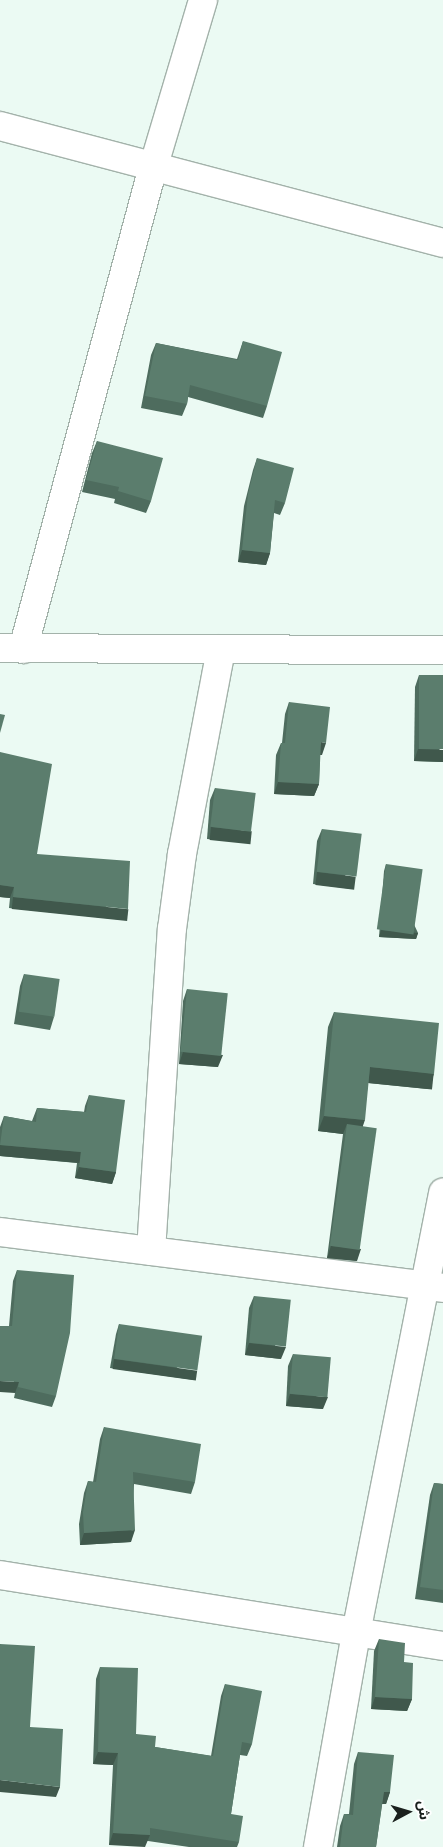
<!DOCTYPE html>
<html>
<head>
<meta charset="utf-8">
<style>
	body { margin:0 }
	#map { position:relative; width:443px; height:1847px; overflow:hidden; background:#ebfaf3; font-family:"Alegreya Sans","Noto Sans Arabic",sans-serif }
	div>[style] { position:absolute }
	.roads { filter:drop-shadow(1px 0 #a3b2aa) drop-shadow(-1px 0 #a3b2aa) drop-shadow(0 1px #a3b2aa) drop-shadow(0 -1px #a3b2aa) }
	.minor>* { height:28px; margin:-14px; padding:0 14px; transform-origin:14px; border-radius:14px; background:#fff }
	.wall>* { inset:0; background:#4e6c5e }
	.shaded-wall>* { inset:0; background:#40584c; transform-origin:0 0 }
	.building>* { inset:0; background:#5b7d6d; transform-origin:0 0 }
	span { translate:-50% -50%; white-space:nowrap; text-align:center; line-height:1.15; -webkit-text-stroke:4.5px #fff; paint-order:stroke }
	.north { position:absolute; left:383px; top:1787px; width:50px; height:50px; -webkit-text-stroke:4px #fff; paint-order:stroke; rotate:84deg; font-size:14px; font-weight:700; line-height:20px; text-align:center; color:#1a201d }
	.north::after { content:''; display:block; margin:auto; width:18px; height:22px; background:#1a201d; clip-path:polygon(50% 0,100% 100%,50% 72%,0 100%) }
</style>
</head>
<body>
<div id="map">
	<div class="roads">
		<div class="minor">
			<div style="left:0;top:126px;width:458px;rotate:14.8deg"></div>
			<div style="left:0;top:648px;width:443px;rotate:0.3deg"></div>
			<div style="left:23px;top:649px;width:498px;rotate:-74.9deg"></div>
			<div style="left:153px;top:168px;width:175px;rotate:-73.4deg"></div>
			<div style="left:0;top:1232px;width:447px;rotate:7.2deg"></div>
			<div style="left:151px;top:1251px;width:323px;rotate:-86.3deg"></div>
			<div style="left:172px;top:929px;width:76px;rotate:-82.4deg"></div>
			<div style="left:182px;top:854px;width:208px;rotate:-79.2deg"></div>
			<div style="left:0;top:1575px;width:449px;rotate:9.1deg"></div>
			<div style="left:318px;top:1847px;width:217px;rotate:-79.9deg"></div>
			<div style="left:356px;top:1633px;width:449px;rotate:-78.8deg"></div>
		</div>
	</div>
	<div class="wall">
		<div style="clip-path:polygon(243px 341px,267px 406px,263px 418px,188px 397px,187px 404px,182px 416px,141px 408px,151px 355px,156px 343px,237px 359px)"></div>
		<div style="clip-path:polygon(97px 441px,151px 501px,146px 513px,114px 503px,115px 499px,82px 492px,92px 453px)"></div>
		<div style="clip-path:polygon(257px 458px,285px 503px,280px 515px,274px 513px,270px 553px,266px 565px,238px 562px,244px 506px,253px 470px)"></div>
		<div style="clip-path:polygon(419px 675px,443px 762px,414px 761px,415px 687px)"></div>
		<div style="clip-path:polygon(289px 702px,322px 755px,320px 755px,319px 784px,314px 796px,274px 794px,276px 755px,281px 743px,282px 743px,285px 714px)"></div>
		<div style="clip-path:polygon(0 752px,37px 854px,124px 920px,9px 908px,10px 898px,0 897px)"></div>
		<div style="clip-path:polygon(215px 788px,248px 843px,207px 839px,210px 800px)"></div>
		<div style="clip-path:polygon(322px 829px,352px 889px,313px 884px,317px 841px)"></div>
		<div style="clip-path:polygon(386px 864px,418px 933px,416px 939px,379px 937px,384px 871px)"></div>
		<div style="clip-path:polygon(24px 974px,54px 1017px,50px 1030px,14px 1024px,20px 986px)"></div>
		<div style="clip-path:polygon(187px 989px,218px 1067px,179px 1064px,183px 1001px)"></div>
		<div style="clip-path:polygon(334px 1012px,434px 1074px,428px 1089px,368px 1083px,363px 1126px,357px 1261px,327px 1258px,343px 1134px,318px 1131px,328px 1027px)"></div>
		<div style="clip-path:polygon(89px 1095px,116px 1172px,112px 1184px,75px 1178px,77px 1163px,0 1156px,0 1127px,4px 1116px,32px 1121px,37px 1108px,84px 1112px,85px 1106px)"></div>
		<div style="clip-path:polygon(17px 1270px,56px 1396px,52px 1407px,14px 1398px,15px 1393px,9px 1326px,13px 1281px)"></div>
		<div style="clip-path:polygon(254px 1296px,281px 1359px,245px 1355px,249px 1308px)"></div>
		<div style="clip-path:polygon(119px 1324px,194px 1380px,110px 1368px,116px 1334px)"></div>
		<div style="clip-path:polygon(293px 1354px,323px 1409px,286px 1406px,288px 1366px)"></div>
		<div style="clip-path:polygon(104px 1427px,195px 1482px,191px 1494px,134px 1484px,131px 1542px,80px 1545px,79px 1524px,84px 1493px,88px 1481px,93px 1482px,100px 1439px)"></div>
		<div style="clip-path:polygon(434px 1483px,443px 1484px,443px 1603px,415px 1599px,430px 1495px)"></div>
		<div style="clip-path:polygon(379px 1639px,404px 1662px,412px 1699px,407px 1711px,371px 1709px,374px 1651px)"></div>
		<div style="clip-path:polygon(100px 1667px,136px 1734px,155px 1747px,211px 1756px,221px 1696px,225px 1684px,252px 1744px,247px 1756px,240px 1755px,231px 1814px,239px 1842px,237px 1847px,189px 1847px,148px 1841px,109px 1845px,113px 1765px,93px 1764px,96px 1679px)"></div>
		<div style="clip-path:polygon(358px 1752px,390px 1792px,386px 1804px,382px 1804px,376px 1847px,337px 1847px,340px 1826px,344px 1814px,349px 1814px,354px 1764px)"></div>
	</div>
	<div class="shaded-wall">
		<div style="clip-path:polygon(242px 550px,270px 553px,266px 565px,238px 562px)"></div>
		<div style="clip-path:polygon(321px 742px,326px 743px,322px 755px,316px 755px)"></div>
		<div style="clip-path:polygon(418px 749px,443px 750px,443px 762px,414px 761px)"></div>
		<div style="clip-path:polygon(278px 782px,319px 784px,314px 796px,274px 794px)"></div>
		<div style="left:211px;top:827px;width:41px;height:13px;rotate:6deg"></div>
		<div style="left:317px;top:872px;width:39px;height:13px;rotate:7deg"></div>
		<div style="clip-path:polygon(0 885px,14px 887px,10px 898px,0 897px)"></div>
		<div style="left:13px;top:897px;width:116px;height:12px;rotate:6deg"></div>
		<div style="clip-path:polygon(381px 930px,418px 933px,416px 939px,379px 937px)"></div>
		<div style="clip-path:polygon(183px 1052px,223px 1055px,218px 1067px,179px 1064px)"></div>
		<div style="left:370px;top:1067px;width:64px;height:16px;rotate:6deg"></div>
		<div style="clip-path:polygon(324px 1116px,365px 1120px,359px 1136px,347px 1124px,343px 1134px,318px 1131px)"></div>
		<div style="left:0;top:1145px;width:81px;height:11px;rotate:5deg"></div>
		<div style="clip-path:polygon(79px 1167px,116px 1172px,112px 1184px,75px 1178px)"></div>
		<div style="clip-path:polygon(331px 1246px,361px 1249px,357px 1261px,327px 1258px)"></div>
		<div style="clip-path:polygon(249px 1343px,286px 1347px,281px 1359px,245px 1355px)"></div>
		<div style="left:114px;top:1359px;width:84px;height:10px;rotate:8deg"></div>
		<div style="clip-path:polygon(0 1381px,19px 1382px,15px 1393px,0 1392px)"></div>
		<div style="clip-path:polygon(290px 1394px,328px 1397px,323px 1409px,286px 1406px)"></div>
		<div style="clip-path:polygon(135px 1530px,131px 1542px,80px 1545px,84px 1533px)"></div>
		<div style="clip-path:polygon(375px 1697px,412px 1699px,407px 1711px,371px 1709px)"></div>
		<div style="clip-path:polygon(98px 1752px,118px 1753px,113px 1765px,93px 1764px)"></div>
		<div style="clip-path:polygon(0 1780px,60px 1787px,56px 1797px,0 1792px)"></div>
		<div style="clip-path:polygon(384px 1792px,390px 1792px,386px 1804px,380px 1804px)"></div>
		<div style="clip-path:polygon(113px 1833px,150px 1835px,145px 1847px,109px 1845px)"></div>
	</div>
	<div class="building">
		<div style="clip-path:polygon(243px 341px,282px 352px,267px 406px,190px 385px,187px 404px,145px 396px,156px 343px,238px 360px)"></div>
		<div style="clip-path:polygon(97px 441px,163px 458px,151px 501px,118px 491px,119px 487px,86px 480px)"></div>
		<div style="clip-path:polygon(257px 458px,294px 468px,285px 503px,275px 500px,270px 553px,242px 550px,248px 494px)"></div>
		<div style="left:419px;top:675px;width:24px;height:74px"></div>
		<div style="clip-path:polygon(289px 702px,330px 707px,326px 743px,321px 742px,319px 784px,278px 782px,281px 743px,285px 743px)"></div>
		<div style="clip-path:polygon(0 714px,5px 715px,0 733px)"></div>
		<div style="clip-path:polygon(0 752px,52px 764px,37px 854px,130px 861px,128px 909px,13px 897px,14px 887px,0 885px)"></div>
		<div style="left:215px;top:788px;width:41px;height:39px;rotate:7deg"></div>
		<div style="left:322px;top:829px;width:40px;height:43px;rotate:7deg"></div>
		<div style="left:386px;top:864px;width:37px;height:66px;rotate:8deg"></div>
		<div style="left:24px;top:974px;width:36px;height:38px;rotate:8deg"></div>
		<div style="left:187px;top:989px;width:41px;height:63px;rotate:6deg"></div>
		<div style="clip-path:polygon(334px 1012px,439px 1023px,434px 1074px,370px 1067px,365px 1120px,324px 1116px)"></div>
		<div style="clip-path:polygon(89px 1095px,125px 1100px,116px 1172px,79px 1167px,81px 1152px,0 1145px,4px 1116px,36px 1122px,37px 1108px,86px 1112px)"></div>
		<div style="left:347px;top:1124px;width:30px;height:123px;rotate:8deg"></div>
		<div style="clip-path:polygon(17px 1270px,74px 1275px,70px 1333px,56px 1396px,18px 1387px,19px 1382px,0 1381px,0 1326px,12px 1326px)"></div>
		<div style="left:254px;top:1296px;width:37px;height:47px;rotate:6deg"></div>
		<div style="left:119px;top:1324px;width:84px;height:35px;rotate:8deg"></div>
		<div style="left:293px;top:1354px;width:38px;height:40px;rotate:5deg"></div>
		<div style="clip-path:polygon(104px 1427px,201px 1444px,195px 1482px,133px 1472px,135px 1530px,84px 1533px,83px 1512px,88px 1481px,96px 1482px)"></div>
		<div style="clip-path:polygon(434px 1483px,443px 1484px,443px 1590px,420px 1587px)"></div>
		<div style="clip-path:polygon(379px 1639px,405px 1643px,404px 1662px,413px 1663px,412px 1699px,375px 1697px)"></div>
		<div style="clip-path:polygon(0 1644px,35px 1646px,30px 1727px,63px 1729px,60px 1787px,0 1780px)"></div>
		<div style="clip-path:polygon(100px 1667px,138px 1668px,136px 1734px,156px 1736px,155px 1747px,213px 1756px,225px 1684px,262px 1691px,252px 1744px,242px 1742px,231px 1814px,243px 1816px,239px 1842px,150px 1828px,150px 1835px,113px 1833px,118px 1753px,98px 1752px)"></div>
		<div style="clip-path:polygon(358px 1752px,394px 1755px,390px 1792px,384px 1792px,376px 1847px,340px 1847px,344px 1814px,353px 1815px)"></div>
	</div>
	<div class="north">ش</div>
</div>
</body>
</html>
